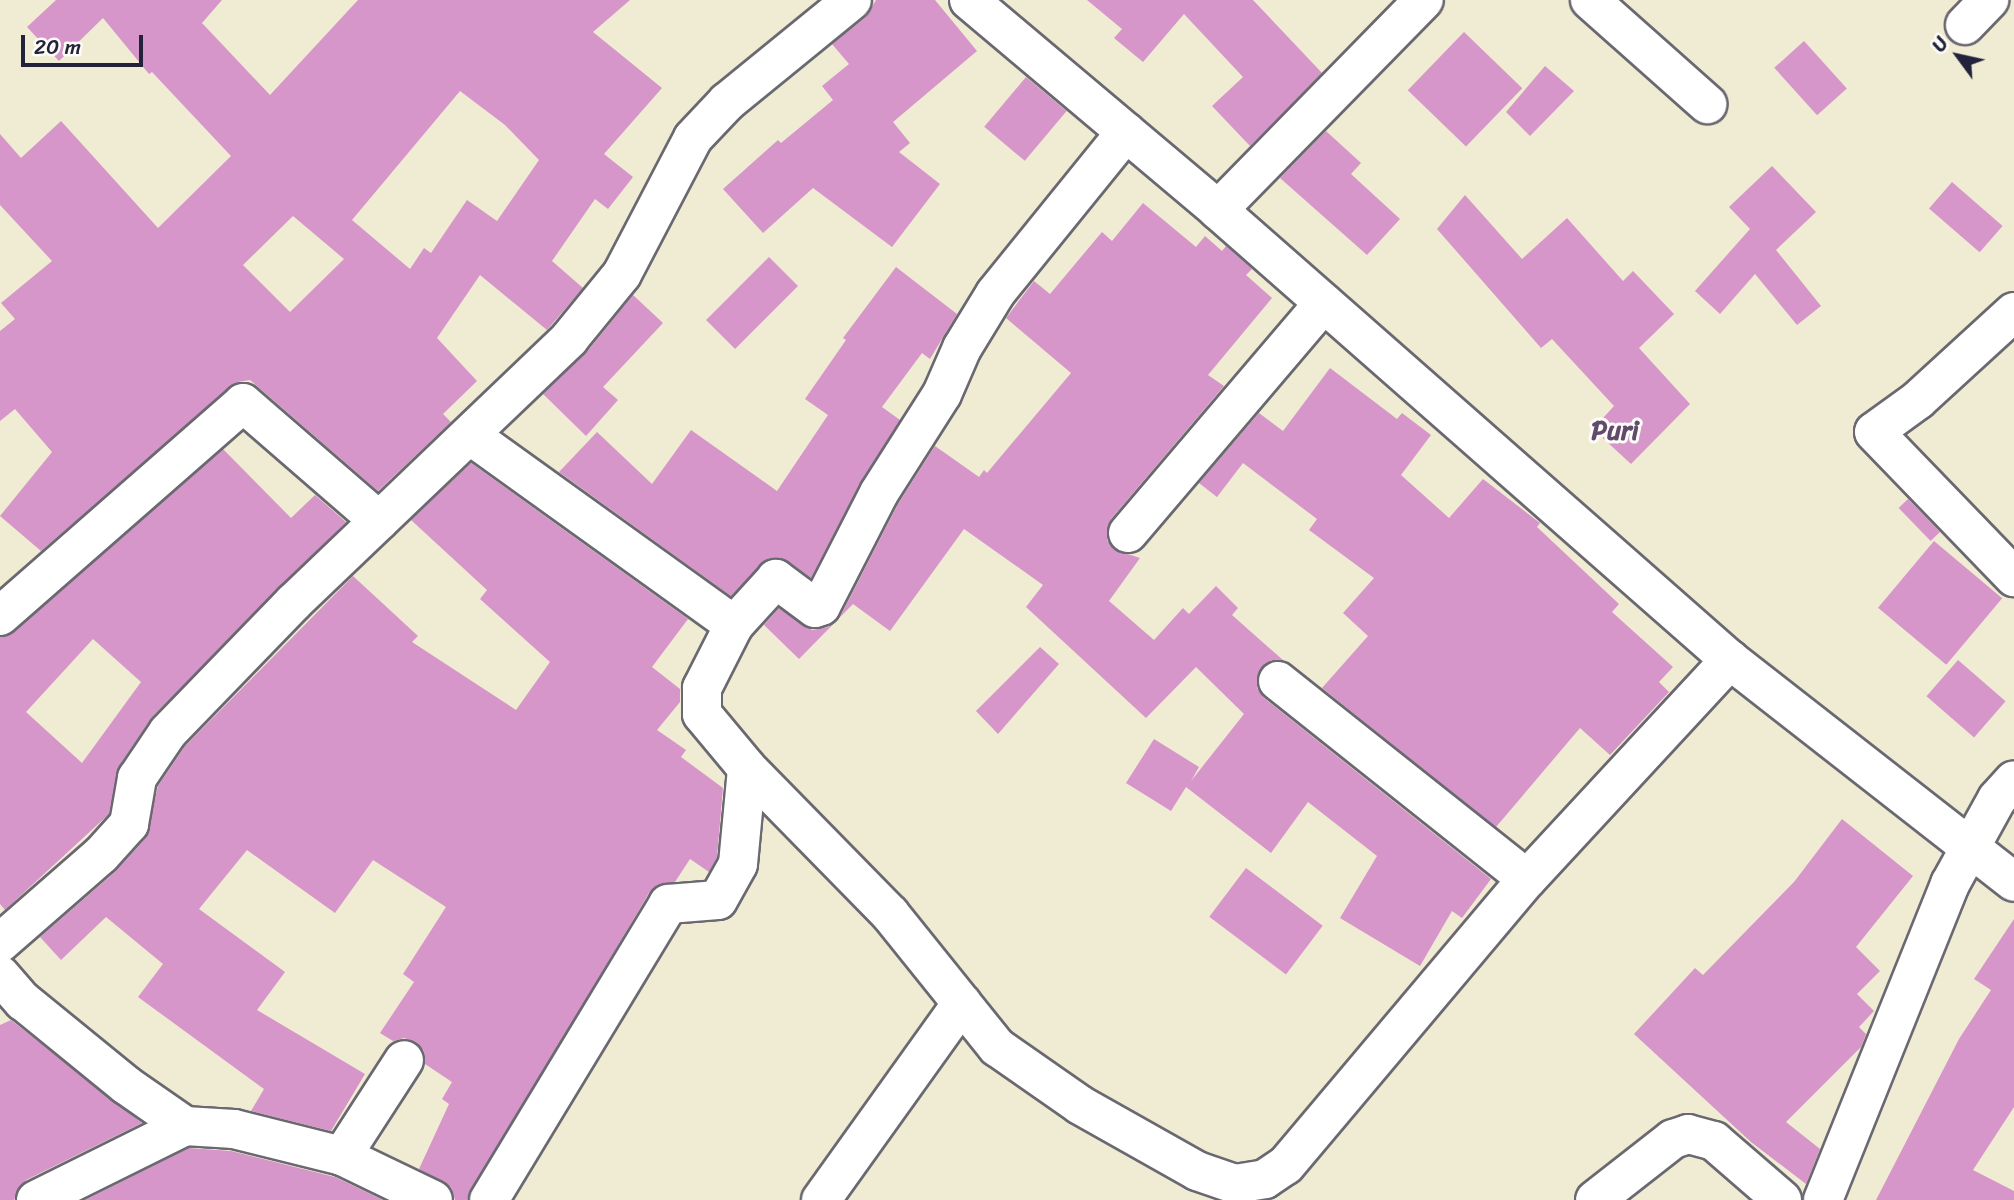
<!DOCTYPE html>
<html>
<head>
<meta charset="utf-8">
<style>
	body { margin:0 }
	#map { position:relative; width:2014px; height:1200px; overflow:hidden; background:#f0ebd3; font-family:Sriracha,sans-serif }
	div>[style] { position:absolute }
	.building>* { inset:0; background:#d696c9; transform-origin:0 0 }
	.roads { filter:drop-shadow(2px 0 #6a6870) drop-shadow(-2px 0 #6a6870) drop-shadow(0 2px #6a6870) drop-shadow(0 -2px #6a6870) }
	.minor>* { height:38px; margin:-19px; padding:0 19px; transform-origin:19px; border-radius:19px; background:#fff }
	span { translate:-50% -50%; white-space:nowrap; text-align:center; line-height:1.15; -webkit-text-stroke:6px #fdfcf7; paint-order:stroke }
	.quarter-label { font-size:26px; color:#614b6d; font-weight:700 }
	.north { position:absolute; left:1923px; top:21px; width:70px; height:70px; -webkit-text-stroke:5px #fdfcf7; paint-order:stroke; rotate:303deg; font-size:19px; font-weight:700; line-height:28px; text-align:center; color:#22223b }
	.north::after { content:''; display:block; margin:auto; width:24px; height:32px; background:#22223b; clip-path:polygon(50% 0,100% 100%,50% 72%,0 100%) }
	.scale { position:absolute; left:21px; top:35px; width:122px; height:32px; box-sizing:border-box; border:4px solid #22223b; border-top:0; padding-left:9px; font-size:21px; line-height:24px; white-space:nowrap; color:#22223b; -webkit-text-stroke:5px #fdfcf7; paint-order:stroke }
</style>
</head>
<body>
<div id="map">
	<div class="building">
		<div style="clip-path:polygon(evenodd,56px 0,222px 0,202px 23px,270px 95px,358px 0,630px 0,593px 32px,662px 88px,604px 154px,633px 177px,608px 209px,595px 199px,552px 261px,583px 288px,547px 330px,480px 275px,437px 338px,477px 381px,443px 414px,451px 422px,378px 491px,250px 380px,238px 382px,41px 551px,0 516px,52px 452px,15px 409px,0 421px,0 331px,15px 319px,1px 303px,52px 261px,0 205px,0 134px,21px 158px,61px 121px,158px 228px,231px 156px,152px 72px,149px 74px,103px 18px,59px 61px,27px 27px,56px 0,460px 91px,505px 125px,539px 160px,497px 221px,467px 200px,431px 253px,424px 248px,410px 269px,352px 220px,460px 91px,56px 0,293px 216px,344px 259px,290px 312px,243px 265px,293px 216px)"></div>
		<div style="clip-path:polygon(876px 0,935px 0,977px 51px,893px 122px,910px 143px,899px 152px,940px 184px,892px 247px,813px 188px,763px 233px,723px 189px,778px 140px,781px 143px,833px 100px,822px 86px,849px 64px,832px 44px,866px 17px)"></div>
		<div style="clip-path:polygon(1087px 0,1253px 0,1322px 73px,1250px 146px,1212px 106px,1243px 77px,1184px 14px,1143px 62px,1114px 38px,1122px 29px)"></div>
		<div style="left:1464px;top:32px;width:81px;height:81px;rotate:44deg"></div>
		<div style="left:1804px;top:41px;width:64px;height:40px;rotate:48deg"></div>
		<div style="clip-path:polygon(1545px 66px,1574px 91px,1530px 136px,1506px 112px)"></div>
		<div style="left:1026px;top:77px;width:53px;height:65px;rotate:40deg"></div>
		<div style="clip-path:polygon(1326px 131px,1361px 163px,1351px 174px,1400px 219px,1367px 255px,1280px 178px)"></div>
		<div style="clip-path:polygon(1772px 166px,1816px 212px,1776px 250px,1821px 306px,1797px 325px,1755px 274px,1720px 314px,1695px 291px,1750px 229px,1729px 207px)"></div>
		<div style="left:1952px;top:182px;width:67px;height:35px;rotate:41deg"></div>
		<div style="clip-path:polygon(1465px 195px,1522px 259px,1567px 218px,1623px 281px,1633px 271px,1674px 314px,1639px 348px,1690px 404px,1631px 464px,1593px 429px,1614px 406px,1552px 339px,1541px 348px,1437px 229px)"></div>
		<div style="clip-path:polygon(1143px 203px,1196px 247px,1205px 236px,1222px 251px,1226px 246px,1252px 269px,1246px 275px,1272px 298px,1208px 375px,1224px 386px,1111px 519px,1107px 540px,1113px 549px,1140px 558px,1109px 601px,1154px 640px,1183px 608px,1189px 614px,1216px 586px,1238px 608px,1232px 615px,1284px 661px,1271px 660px,1261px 668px,1257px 688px,1264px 698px,1491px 879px,1462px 918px,1452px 911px,1420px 966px,1340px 918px,1377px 856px,1308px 802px,1271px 853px,1186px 787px,1171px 811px,1126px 783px,1154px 739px,1199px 767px,1191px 781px,1244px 714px,1196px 667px,1146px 718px,1026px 607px,1043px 585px,964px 529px,890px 631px,853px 604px,799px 659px,764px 625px,779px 608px,812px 630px,828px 627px,840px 617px,898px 504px,935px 446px,979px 477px,984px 470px,987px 473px,1071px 373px,1006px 318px,1034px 281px,1050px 294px,1102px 232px,1112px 241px)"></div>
		<div style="left:769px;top:257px;width:41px;height:89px;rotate:45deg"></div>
		<div style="clip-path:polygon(896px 267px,957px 314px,930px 359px,922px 353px,882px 407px,900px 420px,860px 483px,811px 578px,788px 561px,769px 558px,731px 596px,559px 472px,597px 432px,652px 484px,691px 430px,777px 491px,828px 415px,805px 399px,846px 340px,843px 338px)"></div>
		<div style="clip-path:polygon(633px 295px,663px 323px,603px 387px,618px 400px,586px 436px,543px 394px,586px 353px)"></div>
		<div style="clip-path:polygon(1330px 368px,1397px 419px,1402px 413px,1431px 435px,1401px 475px,1449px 518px,1483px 479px,1540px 523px,1537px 527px,1619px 604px,1612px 612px,1673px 667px,1659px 682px,1669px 692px,1610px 755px,1580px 728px,1496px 827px,1322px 688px,1368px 636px,1343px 613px,1374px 578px,1309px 530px,1317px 519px,1243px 463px,1217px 497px,1199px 483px,1259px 413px,1283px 431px)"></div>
		<div style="clip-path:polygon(evenodd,223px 449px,291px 518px,315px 495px,346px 522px,152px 717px,119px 766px,109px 814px,5px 910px,0 904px,0 637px,14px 632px,223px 449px,93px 639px,141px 682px,82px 763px,26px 712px,93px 639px)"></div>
		<div style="clip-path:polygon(471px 463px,688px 619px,652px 667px,680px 689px,680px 702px,657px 730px,686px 750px,681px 757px,723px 788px,717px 857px,709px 872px,690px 859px,675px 882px,657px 885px,649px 893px,467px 1200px,455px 1200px,451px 1187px,419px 1169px,449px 1104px,442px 1099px,452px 1082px,425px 1064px,424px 1051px,416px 1042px,404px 1038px,393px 1041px,380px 1033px,414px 982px,403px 974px,446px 907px,373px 860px,335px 913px,247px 850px,199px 909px,285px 972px,257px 1010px,365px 1074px,331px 1131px,251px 1111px,264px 1089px,138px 997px,163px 964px,106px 917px,61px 960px,40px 937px,115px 872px,145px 839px,158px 786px,185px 746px,353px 576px,418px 636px,412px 642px,516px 710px,550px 662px,480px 599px,487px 590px,411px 520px)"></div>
		<div style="left:1908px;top:499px;width:46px;height:13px;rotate:46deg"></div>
		<div style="left:1934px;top:541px;width:89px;height:87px;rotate:40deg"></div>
		<div style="clip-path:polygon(1040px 647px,1059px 664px,998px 734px,976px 711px)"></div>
		<div style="left:1958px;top:660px;width:63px;height:48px;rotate:41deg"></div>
		<div style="clip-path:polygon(1842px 819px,1913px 876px,1856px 947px,1880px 971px,1857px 994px,1874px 1011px,1859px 1027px,1866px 1034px,1861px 1047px,1786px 1122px,1820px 1149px,1806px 1184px,1751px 1142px,1634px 1034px,1695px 968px,1703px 975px,1794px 882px)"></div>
		<div style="left:1246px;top:868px;width:96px;height:61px;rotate:37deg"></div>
		<div style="clip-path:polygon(2014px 919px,2014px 1107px,1973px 1170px,2014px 1191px,2014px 1200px,1876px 1200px,1959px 1039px,1991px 990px,1974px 979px)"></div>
		<div style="clip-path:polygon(11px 1020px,142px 1123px,26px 1180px,14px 1200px,0 1200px,0 1025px)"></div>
		<div style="clip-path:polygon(189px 1148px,231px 1151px,335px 1177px,383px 1200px,85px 1200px)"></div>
	</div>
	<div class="roads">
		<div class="minor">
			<div style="left:969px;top:0;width:326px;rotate:40.1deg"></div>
			<div style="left:1218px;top:210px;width:682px;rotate:41.31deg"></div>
			<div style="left:1730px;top:660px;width:360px;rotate:38deg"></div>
			<div style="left:1590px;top:0;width:157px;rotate:41.6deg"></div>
			<div style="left:1965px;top:25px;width:35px;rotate:-46deg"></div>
			<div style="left:1126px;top:132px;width:208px;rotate:129deg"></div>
			<div style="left:995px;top:294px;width:63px;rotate:121.4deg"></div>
			<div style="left:962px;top:348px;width:50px;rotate:113.5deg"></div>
			<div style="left:942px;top:394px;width:117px;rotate:122.5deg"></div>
			<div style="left:879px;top:493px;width:127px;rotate:117.2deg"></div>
			<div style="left:821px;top:606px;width:6px;rotate:162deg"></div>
			<div style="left:815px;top:608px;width:49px;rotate:-143.4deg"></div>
			<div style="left:776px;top:579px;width:62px;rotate:132.4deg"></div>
			<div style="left:734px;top:625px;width:71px;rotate:116.9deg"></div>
			<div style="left:702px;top:688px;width:26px;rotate:90deg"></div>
			<div style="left:702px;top:714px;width:70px;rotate:50.2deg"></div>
			<div style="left:747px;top:768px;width:204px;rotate:45.6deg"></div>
			<div style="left:890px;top:914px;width:171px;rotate:51.2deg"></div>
			<div style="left:997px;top:1047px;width:101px;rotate:34.9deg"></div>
			<div style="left:1080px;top:1105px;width:134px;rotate:29.4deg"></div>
			<div style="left:1197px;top:1171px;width:40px;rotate:18.9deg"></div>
			<div style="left:1235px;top:1184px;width:30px;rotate:-9deg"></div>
			<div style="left:1265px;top:1179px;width:25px;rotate:-34deg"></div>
			<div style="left:1286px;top:1165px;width:374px;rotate:-49.9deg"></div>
			<div style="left:1527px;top:879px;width:299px;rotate:-47.2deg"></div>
			<div style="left:1218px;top:210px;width:294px;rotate:-45.6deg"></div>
			<div style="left:2014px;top:312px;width:130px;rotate:137.5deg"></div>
			<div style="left:1918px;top:400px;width:54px;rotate:144deg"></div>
			<div style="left:1874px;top:432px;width:202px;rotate:46deg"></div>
			<div style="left:471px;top:436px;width:324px;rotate:35.7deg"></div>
			<div style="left:1128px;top:533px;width:302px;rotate:-49.6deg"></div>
			<div style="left:0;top:616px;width:323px;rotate:-41.2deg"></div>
			<div style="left:243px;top:403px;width:180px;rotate:40.9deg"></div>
			<div style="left:1278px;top:681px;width:318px;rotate:38.5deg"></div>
			<div style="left:0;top:943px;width:134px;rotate:-41.1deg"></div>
			<div style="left:101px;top:855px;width:42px;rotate:-47.9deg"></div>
			<div style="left:129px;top:824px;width:47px;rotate:-80.1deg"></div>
			<div style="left:137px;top:778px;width:55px;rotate:-56deg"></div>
			<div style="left:168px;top:732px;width:181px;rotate:-45.9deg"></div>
			<div style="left:294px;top:602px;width:381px;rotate:-43.7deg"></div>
			<div style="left:569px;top:339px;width:84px;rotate:-50.8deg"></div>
			<div style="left:622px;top:274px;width:153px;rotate:-62.4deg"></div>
			<div style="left:693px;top:138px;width:50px;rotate:-46.6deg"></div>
			<div style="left:727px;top:102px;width:161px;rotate:-39.2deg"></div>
			<div style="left:0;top:975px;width:35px;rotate:49deg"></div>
			<div style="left:23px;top:1001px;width:133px;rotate:39.2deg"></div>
			<div style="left:126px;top:1085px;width:72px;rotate:34.8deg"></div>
			<div style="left:185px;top:1126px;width:49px;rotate:3.5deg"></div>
			<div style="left:234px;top:1129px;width:111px;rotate:14deg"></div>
			<div style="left:342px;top:1156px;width:101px;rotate:25.8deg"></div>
			<div style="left:342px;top:1156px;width:114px;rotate:-57.1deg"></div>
			<div style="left:36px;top:1200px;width:166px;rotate:-26.4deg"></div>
			<div style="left:489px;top:1200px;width:346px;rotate:-58.8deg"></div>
			<div style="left:668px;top:904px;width:50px;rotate:-4.6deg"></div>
			<div style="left:718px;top:900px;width:41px;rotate:-60.9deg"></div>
			<div style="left:738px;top:864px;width:96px;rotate:-84.6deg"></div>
			<div style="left:821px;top:1200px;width:242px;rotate:-54.4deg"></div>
			<div style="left:1595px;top:1200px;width:99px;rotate:-38deg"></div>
			<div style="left:1673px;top:1139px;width:16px;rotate:-18deg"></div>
			<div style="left:1688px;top:1134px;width:27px;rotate:15deg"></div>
			<div style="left:1714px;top:1141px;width:90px;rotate:40.9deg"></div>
			<div style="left:1823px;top:1200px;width:341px;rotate:-68.1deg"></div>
			<div style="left:1950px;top:884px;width:97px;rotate:-61.1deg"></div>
			<div style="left:1997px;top:799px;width:25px;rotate:-48deg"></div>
		</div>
	</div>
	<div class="quarter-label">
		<span style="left:1615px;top:431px">Puri</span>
	</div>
	<div class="north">U</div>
	<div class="scale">20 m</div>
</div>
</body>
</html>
